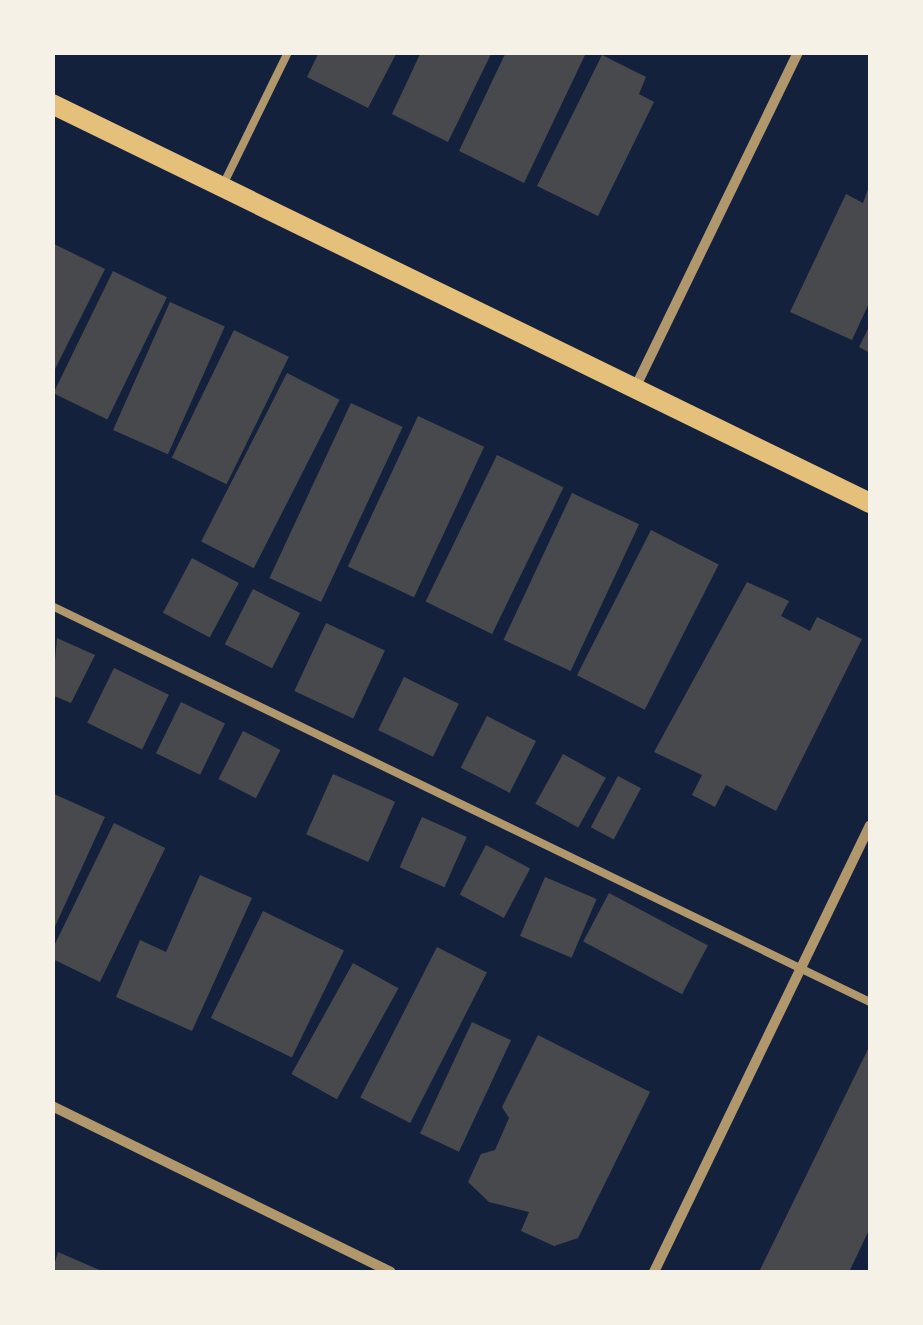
<!DOCTYPE html>
<html>
<head>
<meta charset="utf-8">
<style>
	body { margin:0 }
	#map { position:relative; width:923px; height:1325px; overflow:hidden; background:#14213d; font-family:Arial,sans-serif }
	div>[style] { position:absolute }
	.building>* { inset:0; background:#48494c; transform-origin:0 0 }
	.service>* { height:8px; margin:-4px; padding:0 4px; transform-origin:4px; border-radius:4px; background:#b1986c }
	.minor>* { height:10px; margin:-5px; padding:0 5px; transform-origin:5px; border-radius:5px; background:#b1986c }
	.secondary>* { height:20px; margin:-10px; padding:0 10px; transform-origin:10px; border-radius:10px; background:#e5c07b }
	span { translate:-50% -50%; white-space:nowrap; text-align:center; line-height:1.15; -webkit-text-stroke:10px #f6f1e7; paint-order:stroke }
	.frame { position:absolute; inset:0; border:55px solid #f6f1e7; pointer-events:none }
</style>
</head>
<body>
<div id="map">
	<div class="building">
		<div style="clip-path:polygon(319px 52px,397px 52px,368px 108px,307px 77px)"></div>
		<div style="clip-path:polygon(421px 52px,492px 52px,448px 142px,392px 114px)"></div>
		<div style="clip-path:polygon(506px 52px,585px 55px,524px 183px,459px 151px)"></div>
		<div style="clip-path:polygon(602px 55px,646px 77px,639px 94px,654px 102px,598px 216px,537px 186px)"></div>
		<div style="clip-path:polygon(870px 184px,870px 301px,852px 340px,790px 312px,846px 194px,863px 203px)"></div>
		<div style="clip-path:polygon(52px 243px,105px 269px,52px 375px)"></div>
		<div style="left:113px;top:271px;width:60px;height:136px;rotate:26deg"></div>
		<div style="left:170px;top:302px;width:60px;height:140px;rotate:24deg"></div>
		<div style="clip-path:polygon(870px 325px,870px 353px,859px 347px)"></div>
		<div style="left:234px;top:330px;width:61px;height:142px;rotate:26deg"></div>
		<div style="left:287px;top:373px;width:59px;height:189px;rotate:27deg"></div>
		<div style="left:351px;top:403px;width:57px;height:193px;rotate:25deg"></div>
		<div style="left:418px;top:416px;width:73px;height:166px;rotate:25deg"></div>
		<div style="left:497px;top:455px;width:74px;height:163px;rotate:26deg"></div>
		<div style="left:572px;top:493px;width:74px;height:162px;rotate:25deg"></div>
		<div style="left:651px;top:530px;width:76px;height:163px;rotate:27deg"></div>
		<div style="left:192px;top:558px;width:53px;height:62px;rotate:28deg"></div>
		<div style="clip-path:polygon(747px 582px,789px 601px,781px 616px,810px 631px,817px 617px,862px 639px,776px 811px,726px 785px,715px 807px,692px 795px,702px 775px,654px 752px)"></div>
		<div style="left:253px;top:589px;width:53px;height:62px;rotate:27deg"></div>
		<div style="left:326px;top:623px;width:65px;height:75px;rotate:25deg"></div>
		<div style="clip-path:polygon(57px 638px,95px 655px,71px 703px,52px 695px)"></div>
		<div style="left:114px;top:668px;width:61px;height:61px;rotate:26deg"></div>
		<div style="left:404px;top:677px;width:61px;height:59px;rotate:26deg"></div>
		<div style="left:181px;top:702px;width:49px;height:57px;rotate:26deg"></div>
		<div style="left:487px;top:716px;width:55px;height:58px;rotate:27deg"></div>
		<div style="left:243px;top:731px;width:42px;height:54px;rotate:27deg"></div>
		<div style="left:563px;top:754px;width:49px;height:57px;rotate:29deg"></div>
		<div style="left:333px;top:774px;width:68px;height:66px;rotate:24deg"></div>
		<div style="left:618px;top:776px;width:26px;height:58px;rotate:28deg"></div>
		<div style="clip-path:polygon(52px 793px,105px 817px,52px 933px)"></div>
		<div style="left:422px;top:817px;width:49px;height:55px;rotate:24deg"></div>
		<div style="left:114px;top:823px;width:57px;height:149px;rotate:26deg"></div>
		<div style="left:486px;top:845px;width:50px;height:56px;rotate:28deg"></div>
		<div style="clip-path:polygon(200px 875px,252px 898px,192px 1031px,116px 997px,140px 940px,166px 952px)"></div>
		<div style="left:545px;top:877px;width:56px;height:64px;rotate:23deg"></div>
		<div style="left:609px;top:893px;width:112px;height:55px;rotate:28deg"></div>
		<div style="left:263px;top:911px;width:90px;height:119px;rotate:26deg"></div>
		<div style="left:437px;top:947px;width:56px;height:169px;rotate:27deg"></div>
		<div style="left:353px;top:963px;width:52px;height:127px;rotate:29deg"></div>
		<div style="left:472px;top:1022px;width:43px;height:123px;rotate:25deg"></div>
		<div style="clip-path:polygon(538px 1035px,650px 1092px,578px 1238px,554px 1246px,521px 1231px,529px 1212px,489px 1202px,468px 1182px,481px 1154px,495px 1150px,509px 1118px,502px 1107px)"></div>
		<div style="clip-path:polygon(870px 1045px,870px 1228px,849px 1272px,759px 1272px)"></div>
		<div style="clip-path:polygon(58px 1252px,104px 1272px,52px 1272px)"></div>
	</div>
	<div class="service">
		<div style="left:222px;top:187px;width:150px;rotate:-63.9deg"></div>
		<div style="left:52px;top:606px;width:909px;rotate:25.83deg"></div>
	</div>
	<div class="minor">
		<div style="left:635px;top:388px;width:373px;rotate:-64.1deg"></div>
		<div style="left:52px;top:1106px;width:377px;rotate:26.1deg"></div>
		<div style="left:654px;top:1272px;width:496px;rotate:-64.2deg"></div>
	</div>
	<div class="secondary">
		<div style="left:52px;top:104px;width:910px;rotate:26deg"></div>
	</div>
	<div class="frame"></div>
</div>
</body>
</html>
